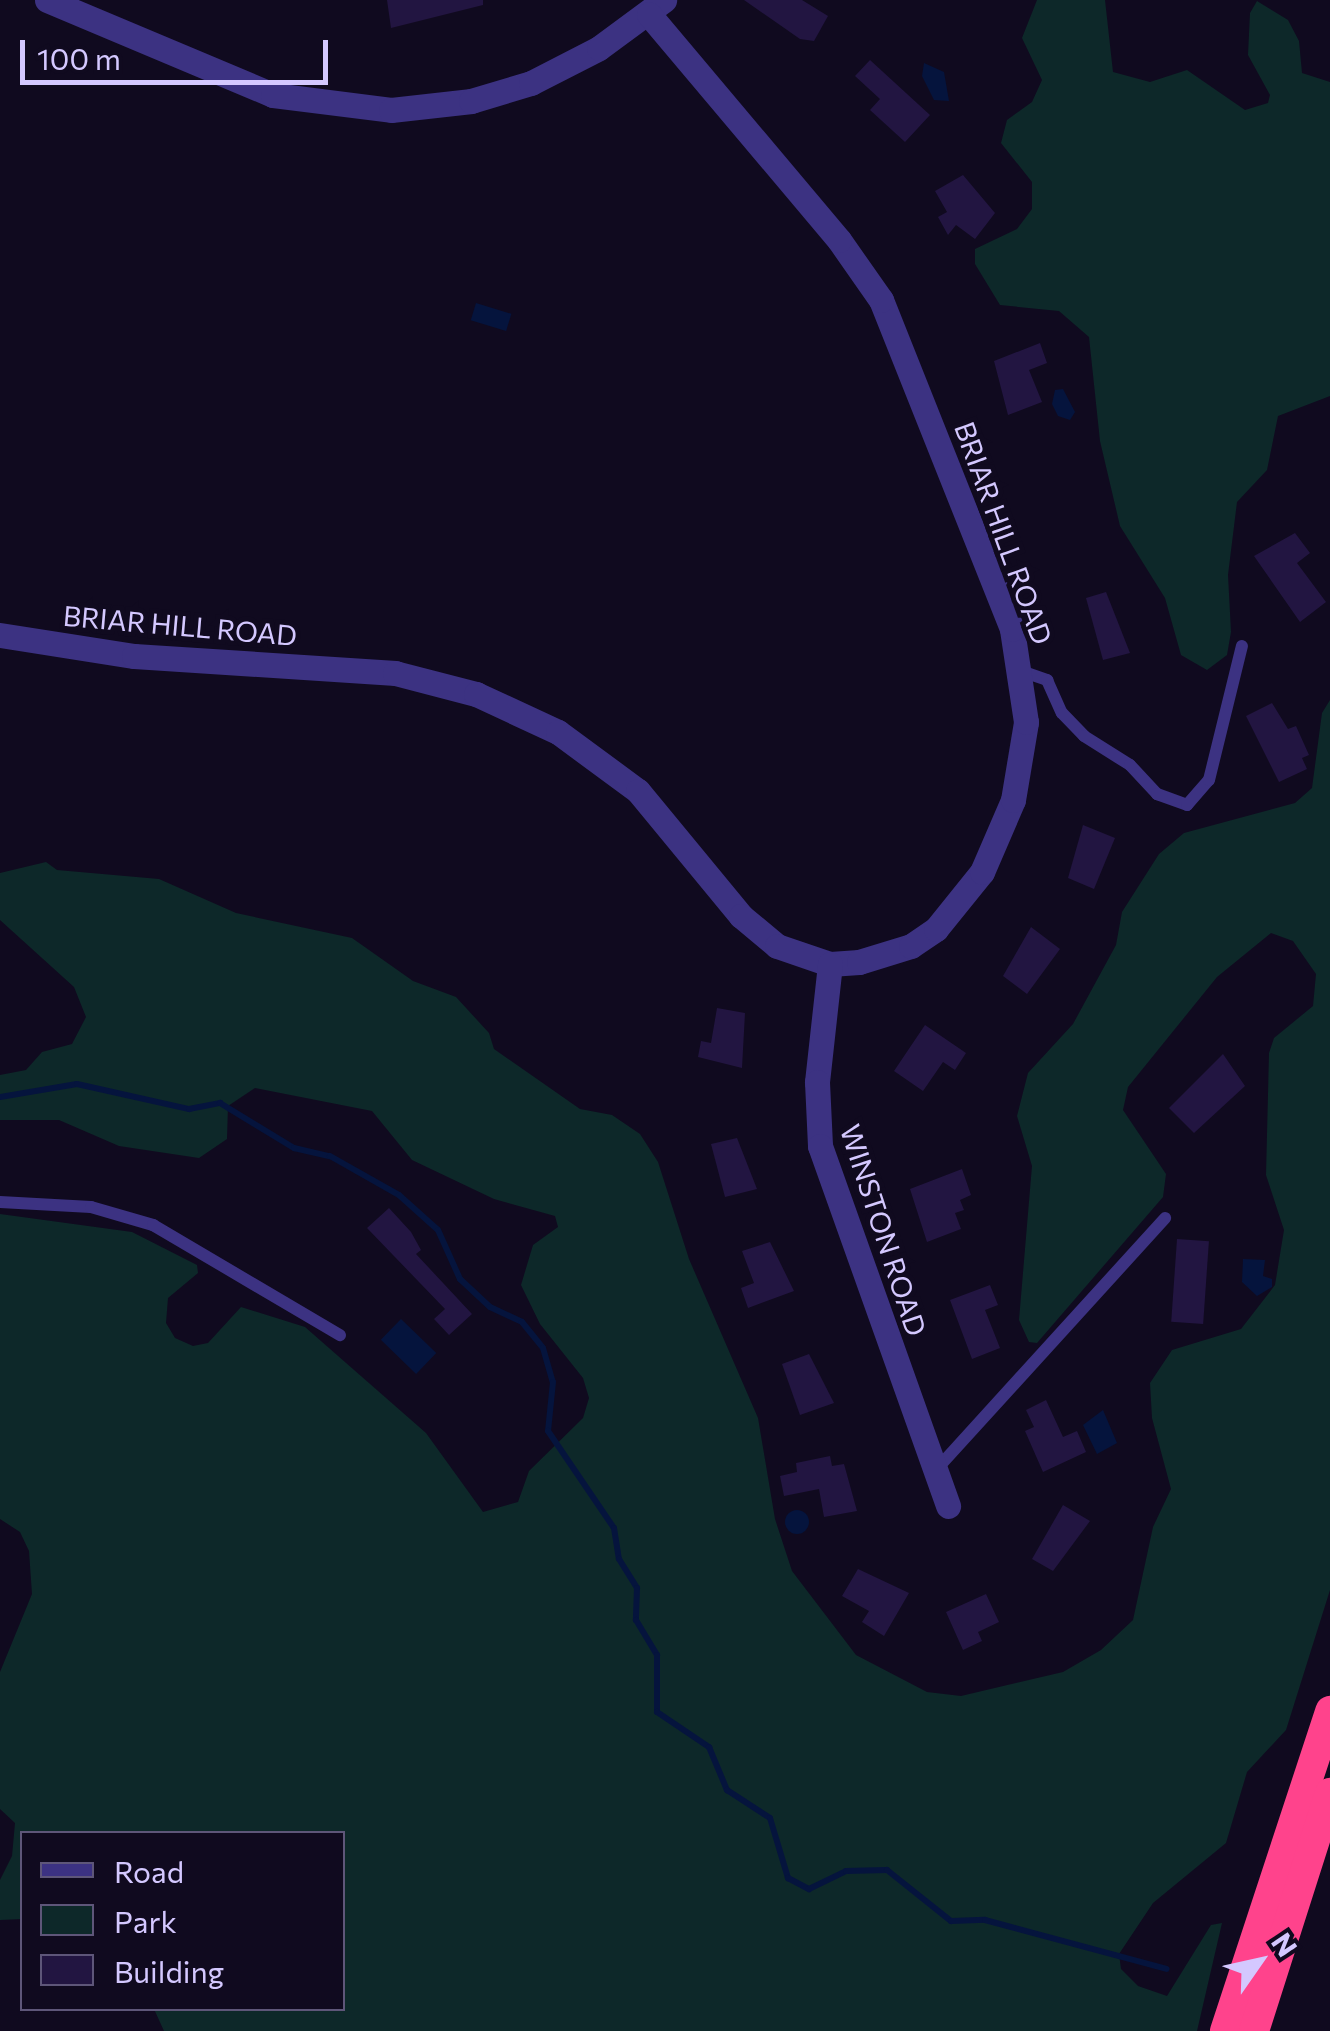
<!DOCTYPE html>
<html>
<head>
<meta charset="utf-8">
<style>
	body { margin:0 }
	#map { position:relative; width:1330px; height:2031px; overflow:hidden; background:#100a1f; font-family:Commissioner,sans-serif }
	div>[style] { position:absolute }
	.green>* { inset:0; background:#0d2829 }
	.water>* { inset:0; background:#05143d; transform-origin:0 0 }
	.round { border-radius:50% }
	.stream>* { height:6px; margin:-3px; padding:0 3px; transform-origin:3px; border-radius:3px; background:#05143d }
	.building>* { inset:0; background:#221541; transform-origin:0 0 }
	.service>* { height:12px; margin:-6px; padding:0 6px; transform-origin:6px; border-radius:6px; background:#3c3282 }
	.minor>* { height:25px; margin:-12.5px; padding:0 12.5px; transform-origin:12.5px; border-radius:12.5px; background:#3c3282 }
	.motorway>* { height:30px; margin:-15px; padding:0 15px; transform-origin:15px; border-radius:15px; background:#ff438c }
	span { translate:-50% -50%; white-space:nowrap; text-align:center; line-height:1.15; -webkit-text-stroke:10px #100a1f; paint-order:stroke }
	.street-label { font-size:28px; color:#d4c8ff }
	.legend { position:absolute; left:20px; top:1831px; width:325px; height:180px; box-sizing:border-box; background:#100a1f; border:2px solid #5e5679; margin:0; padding:12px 18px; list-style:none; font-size:30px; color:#d4c8ff }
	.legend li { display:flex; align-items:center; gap:20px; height:50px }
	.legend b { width:50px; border:2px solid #5e5679 }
	.north { position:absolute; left:1210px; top:1911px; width:100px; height:100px; -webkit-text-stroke:8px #100a1f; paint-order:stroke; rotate:56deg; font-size:28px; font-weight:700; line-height:40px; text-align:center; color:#d4c8ff }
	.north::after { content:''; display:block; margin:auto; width:35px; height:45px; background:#d4c8ff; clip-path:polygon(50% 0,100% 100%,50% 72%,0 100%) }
	.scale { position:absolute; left:20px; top:40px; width:308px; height:45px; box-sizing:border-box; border:5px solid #d4c8ff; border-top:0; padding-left:12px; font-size:30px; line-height:35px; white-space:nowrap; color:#d4c8ff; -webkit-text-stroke:8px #100a1f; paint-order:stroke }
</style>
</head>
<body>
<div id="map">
	<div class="green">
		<div style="clip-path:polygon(1037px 0,1105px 0,1113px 72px,1150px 82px,1187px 70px,1245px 110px,1268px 103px,1270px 95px,1248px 55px,1250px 13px,1257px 1px,1288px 20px,1299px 41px,1302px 73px,1330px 82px,1330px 396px,1278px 416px,1267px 470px,1237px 502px,1228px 575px,1231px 632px,1227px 655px,1207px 670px,1181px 655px,1165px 598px,1120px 526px,1100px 441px,1089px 337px,1059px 311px,1000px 305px,975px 264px,975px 249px,1017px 229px,1032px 209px,1032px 182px,1001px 143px,1007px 120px,1032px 102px,1042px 80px,1022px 38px)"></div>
		<div style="clip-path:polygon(1330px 700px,1330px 1590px,1286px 1730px,1247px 1772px,1226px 1843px,1153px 1903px,1119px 1954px,1121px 1969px,1138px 1986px,1167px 1996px,1211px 1925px,1222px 1923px,1197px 2031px,164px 2031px,154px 2009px,342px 2008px,342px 1834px,22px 1834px,22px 1919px,0 1920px,0 1880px,12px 1856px,15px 1823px,0 1809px,0 1672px,32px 1594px,29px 1551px,20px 1532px,0 1519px,0 1214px,132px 1232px,197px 1265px,198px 1273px,168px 1298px,166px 1323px,175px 1338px,193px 1346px,208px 1343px,241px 1307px,305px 1327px,426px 1433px,483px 1512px,518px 1502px,529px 1471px,583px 1418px,589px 1398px,583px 1378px,540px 1324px,521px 1285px,533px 1245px,558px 1227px,555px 1216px,494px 1199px,412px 1160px,372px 1111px,255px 1088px,228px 1106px,227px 1139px,199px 1158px,119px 1146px,59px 1120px,0 1120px,0 1075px,26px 1070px,42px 1052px,72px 1044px,86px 1017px,74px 987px,0 920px,0 873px,46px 862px,57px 870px,159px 879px,236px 913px,352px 938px,413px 981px,456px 997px,489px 1033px,494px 1049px,580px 1109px,612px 1115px,640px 1134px,658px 1162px,689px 1259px,758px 1418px,775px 1519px,792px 1571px,856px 1655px,927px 1692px,961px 1696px,1063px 1672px,1101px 1650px,1133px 1620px,1153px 1527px,1171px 1489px,1152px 1418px,1150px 1383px,1172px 1350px,1241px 1329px,1275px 1285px,1284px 1230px,1266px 1175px,1269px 1053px,1274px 1038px,1313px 1006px,1316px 974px,1293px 941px,1271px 933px,1217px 977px,1128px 1087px,1123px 1110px,1166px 1174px,1163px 1197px,1037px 1343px,1029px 1342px,1019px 1320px,1032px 1166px,1017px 1116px,1028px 1073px,1073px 1024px,1116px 945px,1122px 912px,1159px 854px,1184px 833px,1295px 803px,1312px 788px,1322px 713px)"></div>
	</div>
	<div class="water">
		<div style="clip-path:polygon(924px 63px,944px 72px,949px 101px,934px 100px,922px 76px)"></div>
		<div style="left:476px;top:303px;width:37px;height:18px;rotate:17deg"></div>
		<div style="clip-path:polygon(1063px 389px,1075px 412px,1070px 420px,1058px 416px,1052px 404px,1055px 390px)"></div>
		<div style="clip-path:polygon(1243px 1259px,1265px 1260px,1263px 1276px,1272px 1279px,1272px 1287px,1257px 1296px,1242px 1282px)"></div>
		<div style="left:401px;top:1319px;width:49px;height:29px;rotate:44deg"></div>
		<div style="clip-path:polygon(1103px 1410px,1117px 1443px,1097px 1454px,1083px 1425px)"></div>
		<div class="round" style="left:785px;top:1510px;width:24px;height:24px"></div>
	</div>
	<div class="stream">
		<div style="left:0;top:1097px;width:78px;rotate:-9.6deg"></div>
		<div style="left:77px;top:1084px;width:115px;rotate:12.6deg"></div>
		<div style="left:189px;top:1109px;width:32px;rotate:-11deg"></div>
		<div style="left:220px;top:1103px;width:87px;rotate:31.3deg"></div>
		<div style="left:294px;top:1148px;width:37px;rotate:13deg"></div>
		<div style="left:330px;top:1156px;width:79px;rotate:29.5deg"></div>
		<div style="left:399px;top:1195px;width:52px;rotate:41.9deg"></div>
		<div style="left:438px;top:1230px;width:54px;rotate:65.8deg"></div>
		<div style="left:460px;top:1279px;width:41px;rotate:43deg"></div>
		<div style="left:490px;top:1307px;width:35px;rotate:25deg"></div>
		<div style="left:522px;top:1322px;width:33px;rotate:51deg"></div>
		<div style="left:543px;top:1348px;width:35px;rotate:74deg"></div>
		<div style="left:553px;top:1382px;width:49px;rotate:95.8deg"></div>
		<div style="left:548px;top:1431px;width:117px;rotate:55.8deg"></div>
		<div style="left:614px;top:1528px;width:31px;rotate:81deg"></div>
		<div style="left:619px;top:1559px;width:34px;rotate:58deg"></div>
		<div style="left:637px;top:1588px;width:32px;rotate:92deg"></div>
		<div style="left:636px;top:1620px;width:41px;rotate:59deg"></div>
		<div style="left:657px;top:1655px;width:57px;rotate:90deg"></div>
		<div style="left:657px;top:1712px;width:63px;rotate:33.9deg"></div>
		<div style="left:709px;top:1747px;width:47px;rotate:67.3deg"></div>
		<div style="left:727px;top:1790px;width:51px;rotate:33.1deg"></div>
		<div style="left:770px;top:1818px;width:63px;rotate:73.3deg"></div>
		<div style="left:788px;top:1878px;width:24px;rotate:28deg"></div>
		<div style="left:809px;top:1889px;width:41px;rotate:-25.9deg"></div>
		<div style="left:846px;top:1871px;width:41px;rotate:-1.4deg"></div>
		<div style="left:887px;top:1870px;width:82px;rotate:38.6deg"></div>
		<div style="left:951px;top:1921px;width:34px;rotate:-2deg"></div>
		<div style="left:985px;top:1920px;width:188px;rotate:15.1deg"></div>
	</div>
	<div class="building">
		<div style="clip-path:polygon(387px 0,483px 0,483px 5px,391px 28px)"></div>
		<div style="clip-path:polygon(744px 0,802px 0,828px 16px,814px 41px,800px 39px)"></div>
		<div style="clip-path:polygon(870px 60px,930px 115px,905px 142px,870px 110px,880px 99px,855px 76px)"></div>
		<div style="clip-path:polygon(963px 175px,995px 213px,975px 239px,956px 225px,948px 235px,938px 217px,947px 212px,935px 191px)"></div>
		<div style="clip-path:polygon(1040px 343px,1047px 363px,1029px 370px,1042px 402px,1008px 415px,994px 361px)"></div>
		<div style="clip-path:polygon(1295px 533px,1310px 553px,1297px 563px,1326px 602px,1300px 622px,1254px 556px)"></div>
		<div style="clip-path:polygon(1106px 592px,1130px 653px,1103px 660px,1086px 598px)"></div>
		<div style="clip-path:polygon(1272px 703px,1288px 729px,1296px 726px,1309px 755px,1302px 758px,1307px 769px,1279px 782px,1246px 716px)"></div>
		<div style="clip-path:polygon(1083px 825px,1115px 838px,1094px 889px,1068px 878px)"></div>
		<div style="clip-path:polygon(1031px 927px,1060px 949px,1027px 994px,1003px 976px)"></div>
		<div style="clip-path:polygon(717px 1008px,745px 1013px,742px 1068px,698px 1057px,701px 1041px,711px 1043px)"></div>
		<div style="clip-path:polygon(925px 1025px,966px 1053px,955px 1070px,943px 1062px,923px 1091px,894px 1071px)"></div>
		<div style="clip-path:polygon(1223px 1054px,1245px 1086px,1194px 1133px,1169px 1108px)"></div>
		<div style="clip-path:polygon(737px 1138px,757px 1189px,725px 1197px,711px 1144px)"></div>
		<div style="clip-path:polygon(962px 1169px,971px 1195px,960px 1200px,964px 1210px,955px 1213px,961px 1229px,927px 1242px,910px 1189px)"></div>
		<div style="clip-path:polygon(389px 1208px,411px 1232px,421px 1250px,416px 1254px,472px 1314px,449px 1335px,434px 1319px,445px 1309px,367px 1228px)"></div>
		<div style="left:1177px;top:1239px;width:32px;height:83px;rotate:4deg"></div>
		<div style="clip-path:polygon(770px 1242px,794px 1291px,748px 1308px,741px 1288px,754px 1283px,742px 1251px)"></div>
		<div style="clip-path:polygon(990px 1285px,998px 1305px,985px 1310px,1000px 1348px,972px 1359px,950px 1300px)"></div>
		<div style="clip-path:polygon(809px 1354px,834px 1403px,800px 1415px,782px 1364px)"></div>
		<div style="clip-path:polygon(1046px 1400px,1063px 1437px,1077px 1431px,1086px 1452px,1043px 1472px,1025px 1431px,1034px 1427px,1026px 1410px)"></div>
		<div style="clip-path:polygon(830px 1456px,832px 1466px,844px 1464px,857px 1511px,824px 1517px,819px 1489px,784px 1496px,780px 1476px,797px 1472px,796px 1463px)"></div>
		<div style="clip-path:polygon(1063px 1505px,1090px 1521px,1053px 1571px,1032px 1559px)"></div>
		<div style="clip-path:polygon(858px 1569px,909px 1593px,884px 1636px,862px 1622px,869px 1611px,842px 1596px)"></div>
		<div style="clip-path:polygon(986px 1594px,999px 1622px,978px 1632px,982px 1641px,963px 1650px,946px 1612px)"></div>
	</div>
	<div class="service">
		<div style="left:1021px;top:671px;width:28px;rotate:19deg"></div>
		<div style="left:1047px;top:680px;width:36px;rotate:66deg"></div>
		<div style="left:1062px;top:713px;width:32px;rotate:46deg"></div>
		<div style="left:1084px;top:736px;width:54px;rotate:32.2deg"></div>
		<div style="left:1130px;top:765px;width:40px;rotate:47deg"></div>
		<div style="left:1157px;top:794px;width:32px;rotate:20deg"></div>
		<div style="left:1187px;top:805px;width:33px;rotate:-49deg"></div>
		<div style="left:1209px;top:780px;width:138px;rotate:-76.2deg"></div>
		<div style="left:0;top:1202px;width:91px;rotate:3.1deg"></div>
		<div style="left:91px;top:1207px;width:65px;rotate:16.2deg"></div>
		<div style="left:153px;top:1225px;width:217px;rotate:30.5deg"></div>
		<div style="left:935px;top:1471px;width:342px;rotate:-47.7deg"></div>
	</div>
	<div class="minor">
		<div style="left:47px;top:0;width:245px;rotate:22.8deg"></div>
		<div style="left:273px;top:95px;width:119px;rotate:7.2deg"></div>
		<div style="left:391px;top:110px;width:81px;rotate:-6.4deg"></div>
		<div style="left:471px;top:101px;width:63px;rotate:-16.7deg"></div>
		<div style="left:531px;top:83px;width:76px;rotate:-27.2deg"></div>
		<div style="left:599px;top:48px;width:81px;rotate:-36.4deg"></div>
		<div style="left:0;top:635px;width:136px;rotate:8.9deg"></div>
		<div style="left:134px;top:656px;width:262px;rotate:3.7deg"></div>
		<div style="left:395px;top:673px;width:84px;rotate:14.5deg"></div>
		<div style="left:476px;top:694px;width:90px;rotate:24.9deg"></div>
		<div style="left:558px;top:732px;width:99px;rotate:36.4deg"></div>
		<div style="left:638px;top:791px;width:162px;rotate:50.5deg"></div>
		<div style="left:741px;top:916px;width:47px;rotate:39.8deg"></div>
		<div style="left:777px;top:946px;width:56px;rotate:18.8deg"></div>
		<div style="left:830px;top:964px;width:29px;rotate:-4deg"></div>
		<div style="left:859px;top:962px;width:54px;rotate:-17.1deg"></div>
		<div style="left:911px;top:946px;width:30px;rotate:-34deg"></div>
		<div style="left:936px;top:929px;width:73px;rotate:-51.1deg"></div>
		<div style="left:982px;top:872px;width:78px;rotate:-66.7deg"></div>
		<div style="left:1013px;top:800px;width:79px;rotate:-80.5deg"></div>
		<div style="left:1026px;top:722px;width:94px;rotate:-98.6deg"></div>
		<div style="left:1012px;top:629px;width:354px;rotate:-111.7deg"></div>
		<div style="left:881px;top:300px;width:73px;rotate:-125deg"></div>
		<div style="left:839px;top:240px;width:295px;rotate:-130.1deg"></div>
		<div style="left:830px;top:964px;width:119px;rotate:96.3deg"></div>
		<div style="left:817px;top:1082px;width:64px;rotate:87.3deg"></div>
		<div style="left:820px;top:1146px;width:382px;rotate:70.4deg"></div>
	</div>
	<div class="motorway">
		<div style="left:1225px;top:2031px;width:337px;rotate:-71.8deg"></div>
		<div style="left:1254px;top:2031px;width:250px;rotate:-72.3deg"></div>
	</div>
	<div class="street-label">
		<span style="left:1004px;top:533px;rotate:70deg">BRIAR HILL ROAD</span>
		<span style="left:180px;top:625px;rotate:5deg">BRIAR HILL ROAD</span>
		<span style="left:884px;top:1230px;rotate:72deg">WINSTON ROAD</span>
	</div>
	<ul class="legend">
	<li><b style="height:12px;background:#3c3282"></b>Road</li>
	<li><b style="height:28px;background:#0d2829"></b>Park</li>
	<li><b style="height:28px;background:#221541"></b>Building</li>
	</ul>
	<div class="north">N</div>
	<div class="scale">100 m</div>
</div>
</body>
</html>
